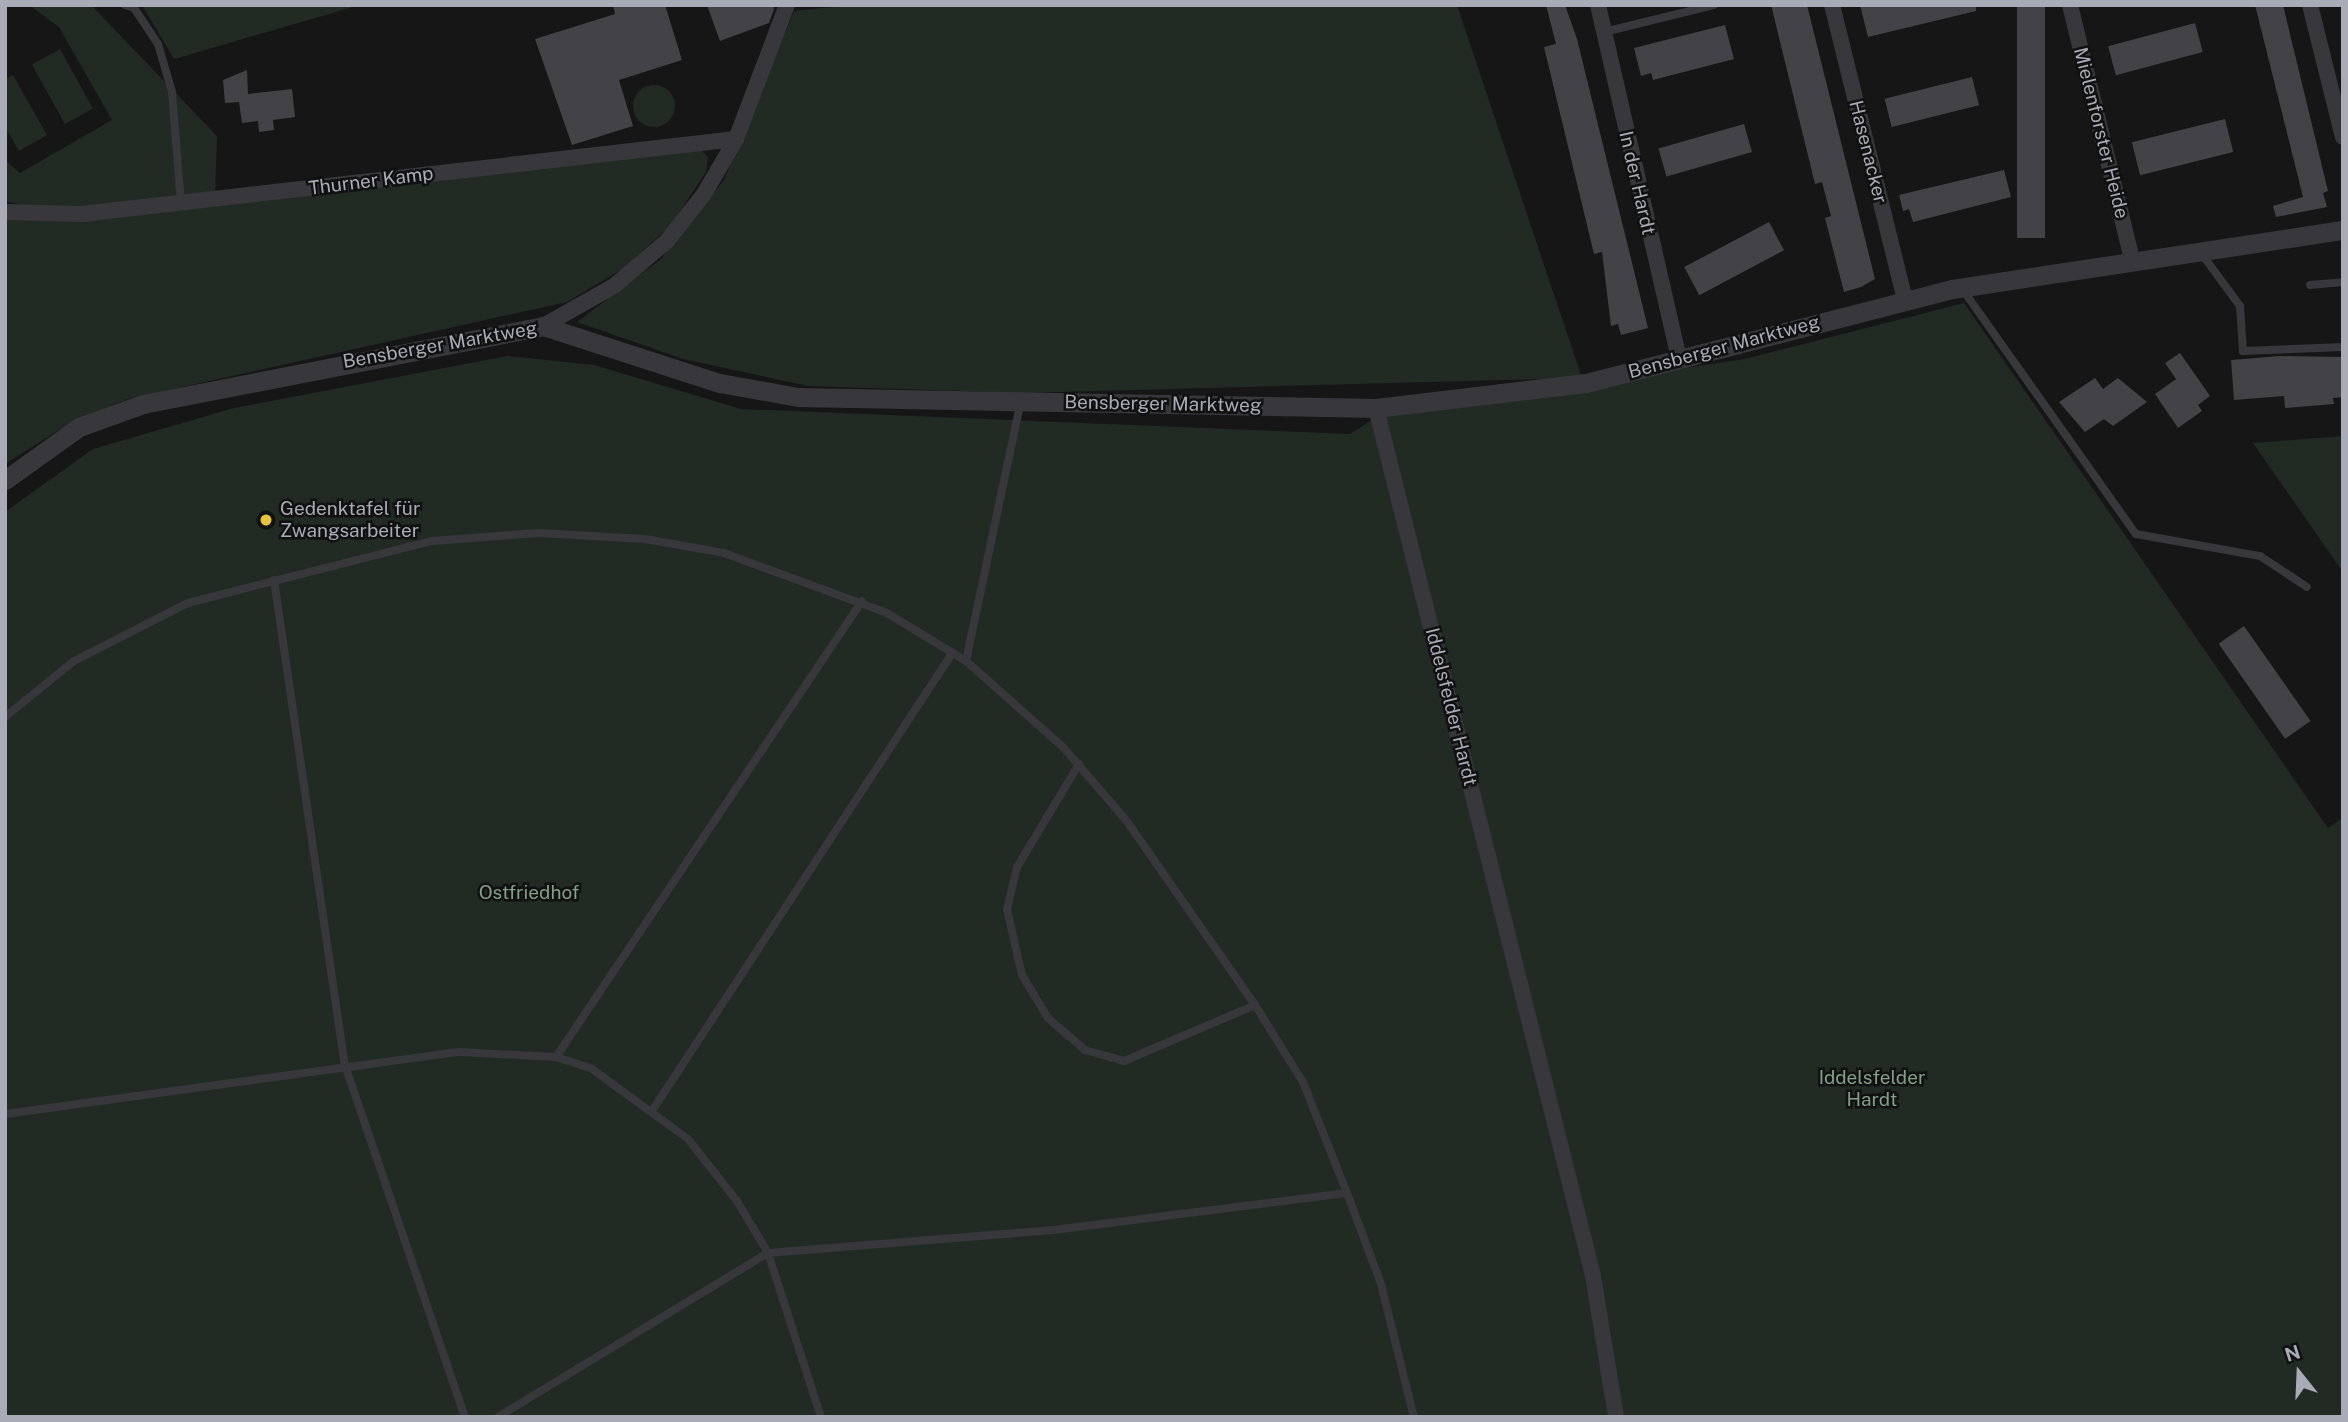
<!DOCTYPE html>
<html>
<head>
<meta charset="utf-8">
<style>
	body { margin:0 }
	#map { position:relative; width:2348px; height:1422px; overflow:hidden; background:#161617; font-family:"Public Sans",sans-serif }
	div>[style] { position:absolute }
	.green>* { inset:0; background:#222a24; transform-origin:0 0 }
	.round { border-radius:50% }
	.building>* { inset:0; background:#434347; transform-origin:0 0 }
	.service>* { height:8px; margin:-4px; padding:0 4px; transform-origin:4px; border-radius:4px; background:#37373c }
	.minor>* { height:16px; margin:-8px; padding:0 8px; transform-origin:8px; border-radius:8px; background:#37373c }
	.tertiary>* { height:19px; margin:-9.5px; padding:0 9.5px; transform-origin:9.5px; border-radius:9.5px; background:#37373c }
	.dots>* { width:19px; height:19px; translate:-50% -50%; box-sizing:border-box; border:4px solid #111112; border-radius:50% }
	span { translate:-50% -50%; white-space:nowrap; text-align:center; line-height:1.15; -webkit-text-stroke:5px #111112; paint-order:stroke }
	.street-label { font-size:19px; color:#a9abb6 }
	.poi-label { font-size:19px; color:#a9abb6 }
	.left { translate:0 -50%; text-align:left }
	.park-label { font-size:19px; color:#81a087 }
	.frame { position:absolute; inset:0; border:7px solid #a9abb6; pointer-events:none }
	.north { position:absolute; left:2264px; top:1338px; width:70px; height:70px; -webkit-text-stroke:5px #111112; paint-order:stroke; rotate:342deg; font-size:19px; font-weight:700; line-height:28px; text-align:center; color:#a9abb6 }
	.north::after { content:''; display:block; margin:auto; width:24px; height:32px; background:#a9abb6; clip-path:polygon(50% 0,100% 100%,50% 72%,0 100%) }
</style>
</head>
<body>
<div id="map">
	<div class="green">
		<div style="clip-path:polygon(29px 5px,91px 5px,217px 136px,215px 198px,47px 211px,5px 201px,5px 160px,20px 173px,112px 120px,59px 27px)"></div>
		<div style="clip-path:polygon(142px 5px,360px 5px,174px 59px)"></div>
		<div style="clip-path:polygon(853px 5px,1457px 5px,1582px 378px,1023px 393px,808px 386px,683px 359px,577px 322px,661px 259px,724px 180px,794px 11px)"></div>
		<div style="left:60px;top:49px;width:68px;height:32px;rotate:61deg"></div>
		<div style="clip-path:polygon(13px 75px,47px 135px,19px 151px,5px 127px,5px 79px)"></div>
		<div class="round" style="left:633px;top:85px;width:42px;height:42px"></div>
		<div style="clip-path:polygon(700px 149px,708px 157px,706px 172px,671px 225px,624px 268px,567px 302px,128px 399px,70px 423px,5px 464px,5px 217px,87px 220px)"></div>
		<div style="clip-path:polygon(1964px 303px,2328px 828px,2343px 818px,2343px 1417px,5px 1417px,5px 512px,93px 449px,234px 408px,507px 356px,594px 365px,741px 409px,1350px 434px,1383px 413px,1745px 359px)"></div>
		<div style="clip-path:polygon(2343px 436px,2343px 572px,2253px 443px)"></div>
	</div>
	<div class="building">
		<div style="clip-path:polygon(613px 5px,665px 5px,682px 60px,619px 80px,633px 126px,572px 145px,535px 39px,615px 14px)"></div>
		<div style="clip-path:polygon(707px 5px,773px 5px,774px 9px,769px 23px,720px 41px)"></div>
		<div style="clip-path:polygon(1546px 5px,1565px 5px,1577px 39px,1648px 328px,1621px 335px,1618px 324px,1611px 326px,1602px 252px,1594px 254px,1544px 47px,1556px 44px)"></div>
		<div style="clip-path:polygon(1771px 5px,1807px 5px,1875px 279px,1861px 287px,1844px 292px,1825px 218px,1831px 216px,1822px 182px,1815px 184px)"></div>
		<div style="clip-path:polygon(1860px 5px,1976px 5px,1976px 11px,1868px 37px)"></div>
		<div style="left:2017px;top:5px;width:28px;height:233px"></div>
		<div style="clip-path:polygon(2255px 5px,2283px 5px,2328px 191px,2323px 193px,2327px 207px,2276px 217px,2273px 206px,2303px 197px)"></div>
		<div style="left:2195px;top:23px;width:30px;height:90px;rotate:75deg"></div>
		<div style="clip-path:polygon(1725px 25px,1734px 59px,1653px 80px,1651px 73px,1641px 76px,1634px 48px)"></div>
		<div style="clip-path:polygon(247px 70px,248px 94px,292px 89px,295px 117px,273px 120px,274px 130px,259px 132px,258px 121px,242px 123px,239px 102px,225px 103px,223px 80px)"></div>
		<div style="left:1972px;top:77px;width:29px;height:90px;rotate:76deg"></div>
		<div style="left:2225px;top:119px;width:34px;height:96px;rotate:76deg"></div>
		<div style="left:1744px;top:124px;width:29px;height:89px;rotate:74deg"></div>
		<div style="clip-path:polygon(2004px 170px,2011px 197px,1913px 222px,1909px 209px,1903px 211px,1899px 195px)"></div>
		<div style="left:1769px;top:222px;width:32px;height:96px;rotate:62deg"></div>
		<div style="clip-path:polygon(2180px 353px,2210px 396px,2198px 405px,2202px 411px,2178px 428px,2155px 394px,2176px 379px,2165px 363px)"></div>
		<div style="clip-path:polygon(2280px 356px,2343px 357px,2343px 397px,2333px 398px,2334px 404px,2285px 408px,2284px 396px,2234px 400px,2231px 360px)"></div>
		<div style="clip-path:polygon(2095px 378px,2103px 389px,2118px 378px,2147px 402px,2113px 426px,2104px 419px,2085px 432px,2059px 402px)"></div>
		<div style="left:2244px;top:626px;width:116px;height:31px;rotate:55deg"></div>
	</div>
	<div class="service">
		<div style="left:125px;top:5px;width:9px;rotate:18deg"></div>
		<div style="left:134px;top:8px;width:43px;rotate:56.3deg"></div>
		<div style="left:158px;top:44px;width:50px;rotate:73.7deg"></div>
		<div style="left:172px;top:92px;width:112px;rotate:85.4deg"></div>
		<div style="left:1604px;top:32px;width:113px;rotate:-13.8deg"></div>
		<div style="left:2201px;top:253px;width:66px;rotate:53.7deg"></div>
		<div style="left:2240px;top:306px;width:45px;rotate:86.2deg"></div>
		<div style="left:2243px;top:351px;width:100px;rotate:-2.3deg"></div>
		<div style="left:2310px;top:285px;width:33px;rotate:-5deg"></div>
		<div style="left:1963px;top:290px;width:299px;rotate:54.7deg"></div>
		<div style="left:2136px;top:534px;width:126px;rotate:10.1deg"></div>
		<div style="left:2260px;top:556px;width:56px;rotate:33.4deg"></div>
		<div style="left:274px;top:580px;width:490px;rotate:81.7deg"></div>
		<div style="left:345px;top:1065px;width:372px;rotate:71.2deg"></div>
		<div style="left:966px;top:661px;width:266px;rotate:-78.1deg"></div>
		<div style="left:5px;top:717px;width:89px;rotate:-39.1deg"></div>
		<div style="left:74px;top:661px;width:128px;rotate:-27deg"></div>
		<div style="left:188px;top:603px;width:252px;rotate:-14.3deg"></div>
		<div style="left:432px;top:541px;width:107px;rotate:-4.3deg"></div>
		<div style="left:539px;top:533px;width:106px;rotate:3.2deg"></div>
		<div style="left:645px;top:539px;width:80px;rotate:10deg"></div>
		<div style="left:724px;top:553px;width:174px;rotate:20.2deg"></div>
		<div style="left:887px;top:613px;width:92px;rotate:31.3deg"></div>
		<div style="left:966px;top:661px;width:131px;rotate:41.6deg"></div>
		<div style="left:1064px;top:748px;width:95px;rotate:49.3deg"></div>
		<div style="left:1126px;top:820px;width:226px;rotate:55.1deg"></div>
		<div style="left:1255px;top:1005px;width:91px;rotate:58.1deg"></div>
		<div style="left:1303px;top:1082px;width:119px;rotate:68.4deg"></div>
		<div style="left:1347px;top:1193px;width:97px;rotate:69.5deg"></div>
		<div style="left:1381px;top:1284px;width:137px;rotate:76.1deg"></div>
		<div style="left:1079px;top:764px;width:120px;rotate:121deg"></div>
		<div style="left:1017px;top:867px;width:43px;rotate:103.4deg"></div>
		<div style="left:1007px;top:909px;width:68px;rotate:77.2deg"></div>
		<div style="left:1022px;top:975px;width:50px;rotate:58.8deg"></div>
		<div style="left:1048px;top:1018px;width:49px;rotate:40.9deg"></div>
		<div style="left:1085px;top:1050px;width:41px;rotate:15.8deg"></div>
		<div style="left:1124px;top:1061px;width:142px;rotate:-23.1deg"></div>
		<div style="left:556px;top:1057px;width:549px;rotate:-56.14deg"></div>
		<div style="left:654px;top:1108px;width:545px;rotate:-56.75deg"></div>
		<div style="left:5px;top:1114px;width:458px;rotate:-7.8deg"></div>
		<div style="left:459px;top:1052px;width:97px;rotate:3deg"></div>
		<div style="left:556px;top:1057px;width:38px;rotate:18deg"></div>
		<div style="left:592px;top:1069px;width:119px;rotate:36.1deg"></div>
		<div style="left:688px;top:1139px;width:79px;rotate:51.7deg"></div>
		<div style="left:737px;top:1201px;width:61px;rotate:59.2deg"></div>
		<div style="left:768px;top:1253px;width:172px;rotate:72.1deg"></div>
		<div style="left:498px;top:1417px;width:316px;rotate:-31.3deg"></div>
		<div style="left:768px;top:1253px;width:287px;rotate:-4.6deg"></div>
		<div style="left:1054px;top:1230px;width:295px;rotate:-7.2deg"></div>
	</div>
	<div class="minor">
		<div style="left:1598px;top:5px;width:364px;rotate:77.1deg"></div>
		<div style="left:1832px;top:5px;width:303px;rotate:76.1deg"></div>
		<div style="left:2070px;top:5px;width:262px;rotate:76.3deg"></div>
		<div style="left:2310px;top:5px;width:136px;rotate:76deg"></div>
		<div style="left:5px;top:212px;width:77px;rotate:1.5deg"></div>
		<div style="left:82px;top:214px;width:658px;rotate:-6.54deg"></div>
		<div style="left:543px;top:326px;width:81px;rotate:-29.4deg"></div>
		<div style="left:614px;top:286px;width:70px;rotate:-40.3deg"></div>
		<div style="left:667px;top:241px;width:60px;rotate:-51.8deg"></div>
		<div style="left:704px;top:194px;width:64px;rotate:-59.8deg"></div>
		<div style="left:736px;top:139px;width:143px;rotate:-69.2deg"></div>
		<div style="left:1376px;top:408px;width:895px;rotate:75.96deg"></div>
		<div style="left:1593px;top:1276px;width:143px;rotate:80.7deg"></div>
	</div>
	<div class="tertiary">
		<div style="left:5px;top:480px;width:91px;rotate:-35.6deg"></div>
		<div style="left:79px;top:427px;width:68px;rotate:-19.8deg"></div>
		<div style="left:143px;top:404px;width:408px;rotate:-11deg"></div>
		<div style="left:543px;top:326px;width:186px;rotate:17.9deg"></div>
		<div style="left:720px;top:383px;width:79px;rotate:10.2deg"></div>
		<div style="left:798px;top:397px;width:578px;rotate:1.09deg"></div>
		<div style="left:1376px;top:408px;width:211px;rotate:-6.8deg"></div>
		<div style="left:1586px;top:383px;width:378px;rotate:-14.4deg"></div>
		<div style="left:1952px;top:289px;width:395px;rotate:-8.6deg"></div>
	</div>
	<div class="dots">
		<div style="left:266px;top:520px;background:#e5c340"></div>
	</div>
	<div class="street-label">
		<span style="left:2101px;top:133px;rotate:76deg">Mielenforster Heide</span>
		<span style="left:1868px;top:152px;rotate:76deg">Hasenacker</span>
		<span style="left:371px;top:181px;rotate:-7deg">Thurner Kamp</span>
		<span style="left:1637px;top:183px;rotate:77deg">In der Hardt</span>
		<span style="left:440px;top:345px;rotate:-10deg">Bensberger Marktweg</span>
		<span style="left:1724px;top:347px;rotate:-15deg">Bensberger Marktweg</span>
		<span style="left:1163px;top:404px;rotate:1deg">Bensberger Marktweg</span>
		<span style="left:1451px;top:707px;rotate:76deg">Iddelsfelder Hardt</span>
	</div>
	<div class="poi-label">
		<span class="left" style="left:280px;top:520px">Gedenktafel für<br>Zwangsarbeiter</span>
	</div>
	<div class="park-label">
		<span style="left:529px;top:893px">Ostfriedhof</span>
		<span style="left:1872px;top:1089px">Iddelsfelder<br>Hardt</span>
	</div>
	<div class="frame"></div>
	<div class="north">N</div>
</div>
</body>
</html>
